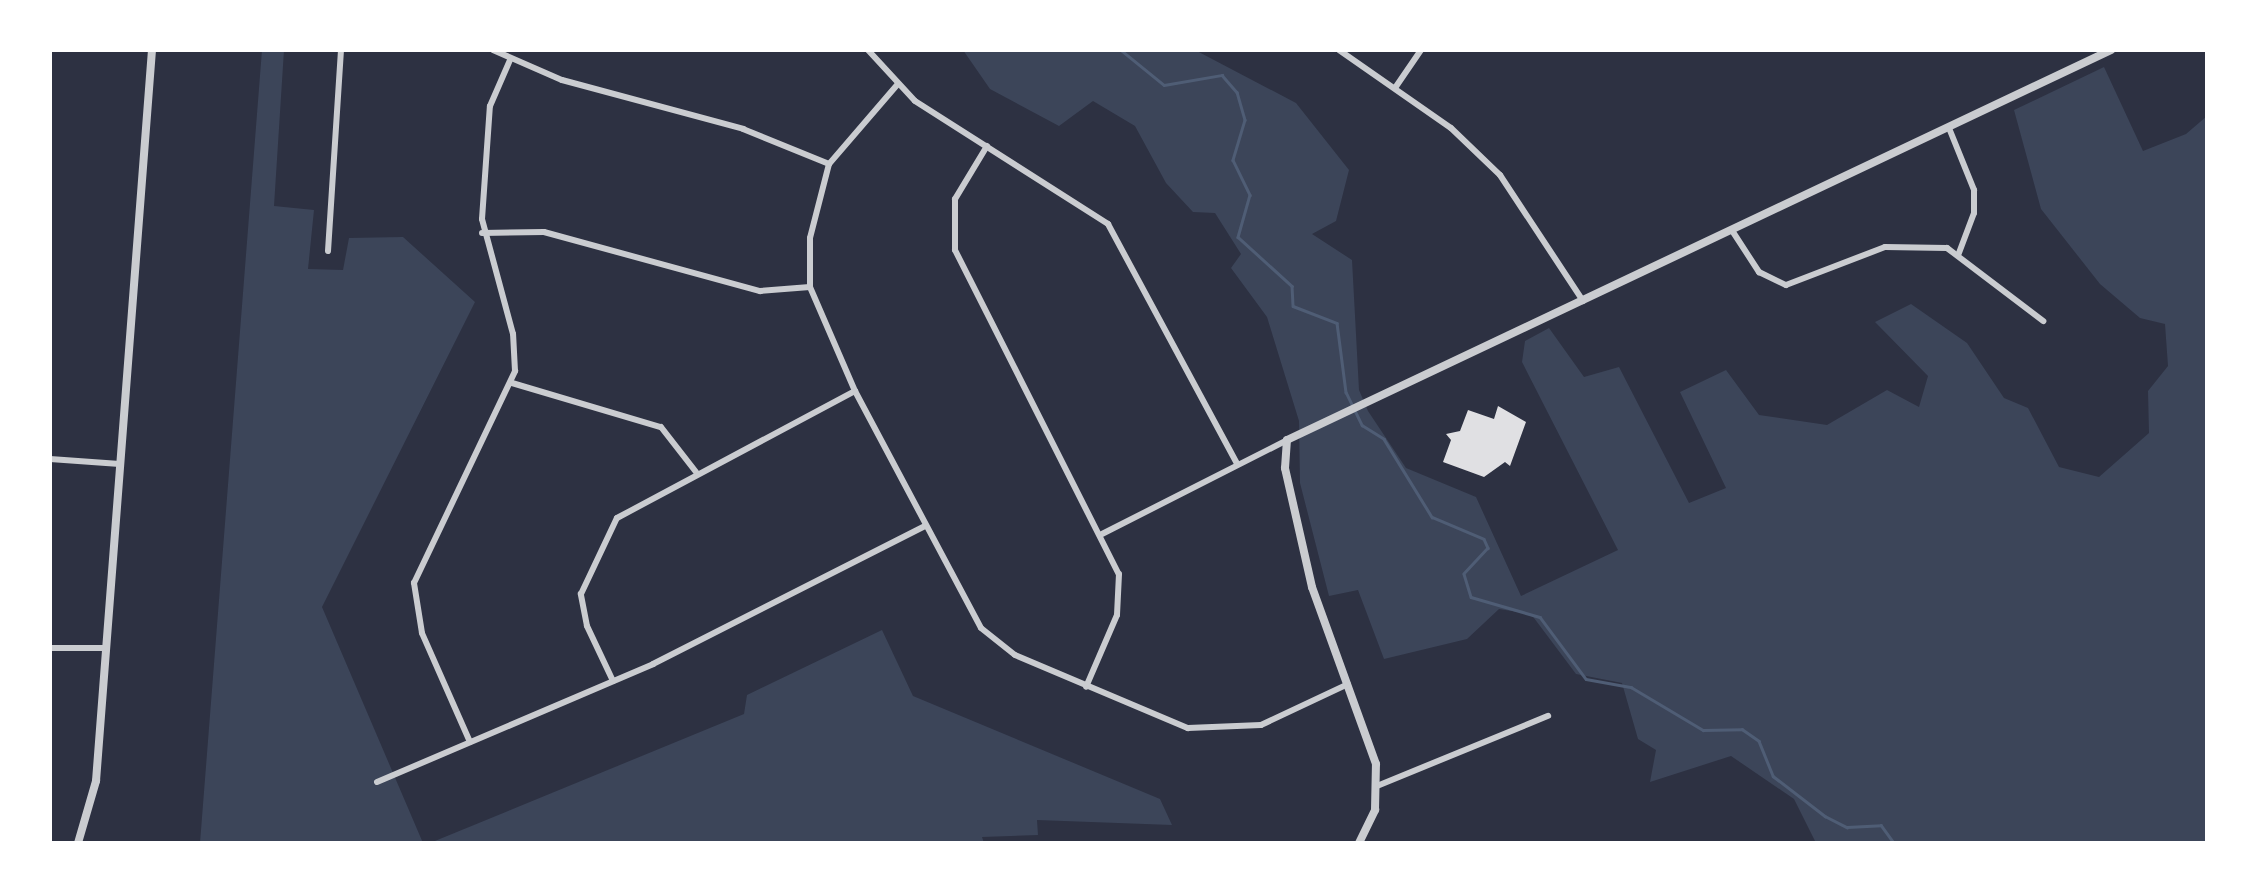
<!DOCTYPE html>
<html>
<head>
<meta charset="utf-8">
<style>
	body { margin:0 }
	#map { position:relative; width:2257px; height:893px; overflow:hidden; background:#2d3142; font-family:Karla,sans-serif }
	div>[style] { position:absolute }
	.green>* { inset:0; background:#3c4559 }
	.stream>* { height:2.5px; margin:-1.25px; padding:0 1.25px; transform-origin:1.25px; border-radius:1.25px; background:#4f5d75 }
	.building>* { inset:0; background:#e0e0e3 }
	.minor>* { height:6px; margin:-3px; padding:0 3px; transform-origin:3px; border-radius:3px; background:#caccd0 }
	.tertiary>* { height:8px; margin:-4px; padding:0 4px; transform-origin:4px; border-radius:4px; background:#caccd0 }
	span { translate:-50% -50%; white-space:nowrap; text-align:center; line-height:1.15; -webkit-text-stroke:8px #fff; paint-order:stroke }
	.frame { position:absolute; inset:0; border:52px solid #fff; pointer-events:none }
</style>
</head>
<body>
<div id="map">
	<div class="green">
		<div style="clip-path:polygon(262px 50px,284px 50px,274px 206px,314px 210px,308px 269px,343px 270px,349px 238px,403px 237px,475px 302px,322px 607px,423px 843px,200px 843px)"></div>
		<div style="clip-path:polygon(963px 50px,1195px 50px,1296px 103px,1349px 170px,1336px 221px,1312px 234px,1352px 260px,1359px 390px,1368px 411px,1406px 468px,1476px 497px,1521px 596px,1618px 550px,1522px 362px,1525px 341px,1549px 328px,1584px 377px,1619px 367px,1689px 503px,1726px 488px,1680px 392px,1726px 370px,1759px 415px,1827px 425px,1887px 390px,1919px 407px,1928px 376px,1875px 322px,1911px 304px,1967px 343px,2004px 398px,2028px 408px,2059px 467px,2099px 477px,2149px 433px,2148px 391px,2168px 366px,2165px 324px,2140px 318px,2100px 284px,2041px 209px,2014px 110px,2104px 67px,2143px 151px,2186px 134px,2207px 116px,2207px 843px,1816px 843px,1794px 799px,1731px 756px,1650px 782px,1656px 750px,1638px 739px,1622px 683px,1576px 674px,1531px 614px,1499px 609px,1467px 639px,1384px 659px,1358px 590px,1329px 596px,1300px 483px,1299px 421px,1267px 317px,1231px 268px,1241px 254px,1215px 213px,1193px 212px,1166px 183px,1135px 126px,1093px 101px,1059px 126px,990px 89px)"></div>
		<div style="clip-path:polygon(882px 630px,913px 696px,1160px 799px,1172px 825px,1037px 820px,1038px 835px,982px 837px,984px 843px,430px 843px,744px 714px,747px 695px)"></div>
	</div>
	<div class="stream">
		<div style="left:1121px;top:50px;width:55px;rotate:39.1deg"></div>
		<div style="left:1164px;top:85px;width:59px;rotate:-9.8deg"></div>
		<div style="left:1222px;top:75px;width:23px;rotate:49deg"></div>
		<div style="left:1237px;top:92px;width:29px;rotate:74deg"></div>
		<div style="left:1245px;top:120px;width:42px;rotate:106.7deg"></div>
		<div style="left:1233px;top:160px;width:39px;rotate:64deg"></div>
		<div style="left:1250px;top:195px;width:44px;rotate:105.9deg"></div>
		<div style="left:1238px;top:237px;width:73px;rotate:42.2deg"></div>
		<div style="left:1292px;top:286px;width:20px;rotate:87deg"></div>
		<div style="left:1293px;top:306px;width:47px;rotate:21.1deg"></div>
		<div style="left:1337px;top:323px;width:70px;rotate:82.6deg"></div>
		<div style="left:1346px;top:392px;width:37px;rotate:64deg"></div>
		<div style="left:1362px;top:425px;width:26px;rotate:32deg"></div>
		<div style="left:1384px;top:439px;width:92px;rotate:58.4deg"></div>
		<div style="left:1432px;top:517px;width:56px;rotate:22.9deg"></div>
		<div style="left:1484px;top:539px;width:10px;rotate:66deg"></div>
		<div style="left:1488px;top:548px;width:35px;rotate:133deg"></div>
		<div style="left:1464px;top:574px;width:24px;rotate:73deg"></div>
		<div style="left:1471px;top:597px;width:72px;rotate:16.2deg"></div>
		<div style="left:1540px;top:617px;width:77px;rotate:53.4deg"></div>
		<div style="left:1586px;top:679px;width:46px;rotate:10.1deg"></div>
		<div style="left:1631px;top:687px;width:84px;rotate:30.8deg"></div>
		<div style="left:1703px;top:730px;width:39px;rotate:-1deg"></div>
		<div style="left:1742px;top:729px;width:21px;rotate:35deg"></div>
		<div style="left:1759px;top:741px;width:38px;rotate:68deg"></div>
		<div style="left:1773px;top:776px;width:66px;rotate:37.6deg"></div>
		<div style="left:1825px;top:816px;width:25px;rotate:27deg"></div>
		<div style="left:1847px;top:827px;width:34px;rotate:-3deg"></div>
		<div style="left:1881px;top:825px;width:22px;rotate:54deg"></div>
	</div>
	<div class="building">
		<div style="clip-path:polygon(1498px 406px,1526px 422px,1510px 466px,1505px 462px,1484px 477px,1443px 462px,1451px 440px,1446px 434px,1460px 431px,1468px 410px,1494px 419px)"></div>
	</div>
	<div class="minor">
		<div style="left:493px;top:50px;width:75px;rotate:23.5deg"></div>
		<div style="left:562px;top:80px;width:188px;rotate:15.1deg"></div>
		<div style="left:743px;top:129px;width:93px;rotate:22.1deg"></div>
		<div style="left:868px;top:50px;width:69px;rotate:47.3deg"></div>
		<div style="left:915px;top:101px;width:229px;rotate:32.5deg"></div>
		<div style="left:1108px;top:224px;width:272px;rotate:61.7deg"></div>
		<div style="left:1339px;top:50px;width:136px;rotate:34.9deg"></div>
		<div style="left:1451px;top:128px;width:68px;rotate:43.8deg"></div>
		<div style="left:1500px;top:175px;width:151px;rotate:56.6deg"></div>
		<div style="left:897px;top:85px;width:104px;rotate:130.7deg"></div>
		<div style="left:829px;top:164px;width:76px;rotate:104.4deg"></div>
		<div style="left:810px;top:238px;width:49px;rotate:90deg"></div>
		<div style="left:810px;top:287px;width:113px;rotate:66.6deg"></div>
		<div style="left:855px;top:391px;width:268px;rotate:62deg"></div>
		<div style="left:981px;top:628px;width:43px;rotate:38.5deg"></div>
		<div style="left:1015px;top:655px;width:188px;rotate:22.9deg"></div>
		<div style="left:1188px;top:728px;width:73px;rotate:-2.4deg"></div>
		<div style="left:1261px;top:725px;width:96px;rotate:-25.2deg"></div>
		<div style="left:1395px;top:88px;width:46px;rotate:-55.6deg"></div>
		<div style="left:1949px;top:128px;width:67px;rotate:68deg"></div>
		<div style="left:1974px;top:190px;width:23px;rotate:90deg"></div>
		<div style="left:1974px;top:213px;width:43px;rotate:110.6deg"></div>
		<div style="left:987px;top:146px;width:62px;rotate:121.1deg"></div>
		<div style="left:955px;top:199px;width:51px;rotate:90deg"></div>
		<div style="left:955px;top:250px;width:363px;rotate:63.2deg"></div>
		<div style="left:1119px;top:574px;width:41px;rotate:92.8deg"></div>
		<div style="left:1117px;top:615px;width:78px;rotate:113.3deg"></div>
		<div style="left:1733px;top:232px;width:48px;rotate:57deg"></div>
		<div style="left:1759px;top:272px;width:30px;rotate:26deg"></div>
		<div style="left:1786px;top:285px;width:106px;rotate:-21deg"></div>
		<div style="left:1885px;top:247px;width:62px;rotate:0.9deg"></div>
		<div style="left:1947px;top:248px;width:121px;rotate:37.2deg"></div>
		<div style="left:482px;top:233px;width:62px;rotate:-0.9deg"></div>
		<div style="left:544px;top:232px;width:224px;rotate:15.3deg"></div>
		<div style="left:760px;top:291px;width:50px;rotate:-4.6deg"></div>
		<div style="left:328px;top:251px;width:201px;rotate:-86.3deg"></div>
		<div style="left:512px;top:383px;width:155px;rotate:16.5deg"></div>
		<div style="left:661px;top:427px;width:57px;rotate:52.1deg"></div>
		<div style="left:50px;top:459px;width:70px;rotate:4.1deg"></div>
		<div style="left:1102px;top:534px;width:208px;rotate:-26.9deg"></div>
		<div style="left:50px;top:648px;width:56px"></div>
		<div style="left:613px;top:681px;width:61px;rotate:-115.3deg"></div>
		<div style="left:587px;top:626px;width:33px;rotate:-101deg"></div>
		<div style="left:581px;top:594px;width:84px;rotate:-64.7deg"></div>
		<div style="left:617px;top:518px;width:270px;rotate:-28.1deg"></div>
		<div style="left:470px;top:742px;width:119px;rotate:-113.8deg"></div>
		<div style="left:422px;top:633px;width:51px;rotate:-99.1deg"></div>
		<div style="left:414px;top:583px;width:235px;rotate:-64.5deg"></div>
		<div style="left:515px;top:371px;width:37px;rotate:-93deg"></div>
		<div style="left:513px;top:334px;width:119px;rotate:-105.1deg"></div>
		<div style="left:482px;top:219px;width:113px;rotate:-86deg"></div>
		<div style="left:490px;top:106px;width:50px;rotate:-66.5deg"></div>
		<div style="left:377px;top:782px;width:300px;rotate:-23.1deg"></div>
		<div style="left:653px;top:664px;width:305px;rotate:-26.9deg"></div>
		<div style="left:1377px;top:786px;width:185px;rotate:-22.3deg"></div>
	</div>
	<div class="tertiary">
		<div style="left:78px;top:843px;width:65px;rotate:-73.8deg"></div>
		<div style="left:96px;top:781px;width:733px;rotate:-85.62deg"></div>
		<div style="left:1359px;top:843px;width:37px;rotate:-64deg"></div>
		<div style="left:1375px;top:810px;width:46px;rotate:-88.8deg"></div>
		<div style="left:1376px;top:764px;width:188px;rotate:-109.9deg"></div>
		<div style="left:1312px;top:587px;width:122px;rotate:-102.8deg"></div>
		<div style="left:1285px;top:468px;width:28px;rotate:-86deg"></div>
		<div style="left:1287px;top:440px;width:912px;rotate:-25.33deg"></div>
	</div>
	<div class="frame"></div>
</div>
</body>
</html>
